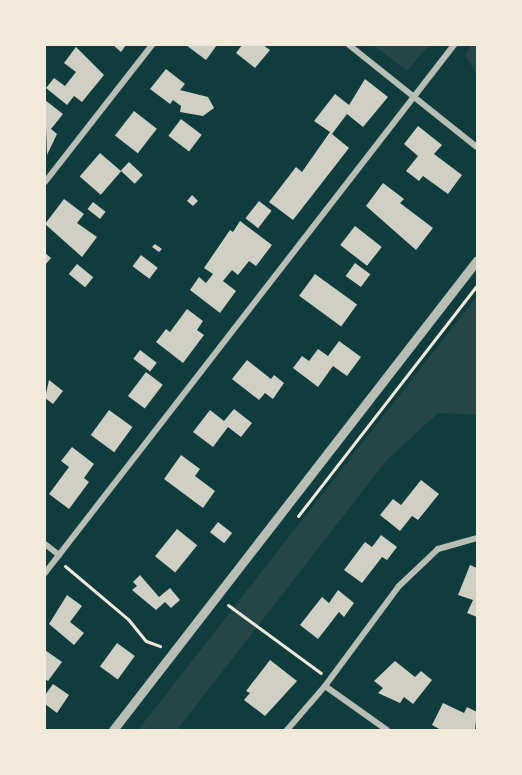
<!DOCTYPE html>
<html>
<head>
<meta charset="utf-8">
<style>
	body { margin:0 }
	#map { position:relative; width:522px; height:775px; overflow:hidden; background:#0f3d3e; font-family:Quicksand,sans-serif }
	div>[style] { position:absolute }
	.green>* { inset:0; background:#244646 }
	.building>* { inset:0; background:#cfcfc3; transform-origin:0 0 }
	.path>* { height:3px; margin:-1.5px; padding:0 1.5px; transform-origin:1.5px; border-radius:1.5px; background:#f1e9da }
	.minor>* { height:6px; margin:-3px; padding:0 3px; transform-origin:3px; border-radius:3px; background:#b8beb3 }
	.tertiary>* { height:9px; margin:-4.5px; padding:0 4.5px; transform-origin:4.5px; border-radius:4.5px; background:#b8beb3 }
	span { translate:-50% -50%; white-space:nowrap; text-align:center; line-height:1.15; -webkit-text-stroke:6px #f1e9da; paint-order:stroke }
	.frame { position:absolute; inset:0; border:46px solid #f1e9da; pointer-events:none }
</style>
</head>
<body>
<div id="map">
	<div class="green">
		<div style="clip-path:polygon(373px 45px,429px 45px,407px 71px)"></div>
		<div style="clip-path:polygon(472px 45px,477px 45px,477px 75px,465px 55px)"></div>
		<div style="clip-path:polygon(477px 296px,477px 415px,438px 413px,386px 461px,177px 730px,138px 730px)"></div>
	</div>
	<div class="building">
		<div style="clip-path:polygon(113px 45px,126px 45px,121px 52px)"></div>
		<div style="clip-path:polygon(186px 45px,217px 45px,206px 60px)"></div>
		<div style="clip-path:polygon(242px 45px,263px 45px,270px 50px,255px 68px,236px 53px)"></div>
		<div style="clip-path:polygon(76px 47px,104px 75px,82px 102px,74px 96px,67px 105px,46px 88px,54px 78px,65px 86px,76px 72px,64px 63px)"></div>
		<div style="clip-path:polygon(166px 69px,185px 84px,180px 90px,208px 97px,214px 108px,203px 116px,180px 112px,181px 106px,173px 100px,170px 104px,150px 89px)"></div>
		<div style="clip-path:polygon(365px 79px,388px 97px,363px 127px,347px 114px,332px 134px,349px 148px,293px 220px,269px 202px,296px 167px,302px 172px,330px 132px,314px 121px,335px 94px,349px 105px)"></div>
		<div style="clip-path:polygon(45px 100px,63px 114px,51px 129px,57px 134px,47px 155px)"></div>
		<div style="left:134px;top:111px;width:29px;height:31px;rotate:38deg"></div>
		<div style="left:181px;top:119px;width:26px;height:21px;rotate:37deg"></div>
		<div style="clip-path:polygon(418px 126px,442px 145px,434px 154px,462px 175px,448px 194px,423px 176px,419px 181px,406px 171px,418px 156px,404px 144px)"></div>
		<div style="left:100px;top:153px;width:28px;height:31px;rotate:41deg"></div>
		<div style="left:129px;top:162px;width:19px;height:12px;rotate:43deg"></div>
		<div style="clip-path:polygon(383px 183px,404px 199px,400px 203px,433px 228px,416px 250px,366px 206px)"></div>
		<div style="clip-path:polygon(192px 195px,198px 201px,193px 206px,187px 201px)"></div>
		<div style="clip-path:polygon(64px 199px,84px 214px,77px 223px,97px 237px,82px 257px,45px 224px)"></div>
		<div style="left:259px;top:201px;width:16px;height:22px;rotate:38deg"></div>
		<div style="left:93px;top:202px;width:16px;height:9px;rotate:38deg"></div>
		<div style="clip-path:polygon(240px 221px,272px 245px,256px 266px,249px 261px,238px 275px,232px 270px,223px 281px,236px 291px,220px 313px,190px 290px,199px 277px,206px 283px,213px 274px,204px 268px,230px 230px,233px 232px)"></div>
		<div style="left:355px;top:226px;width:34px;height:24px;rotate:38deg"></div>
		<div style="clip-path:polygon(155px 244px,162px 249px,159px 252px,152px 247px)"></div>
		<div style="clip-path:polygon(45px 253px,51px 258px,45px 265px)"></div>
		<div style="left:141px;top:255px;width:21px;height:14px;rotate:37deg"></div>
		<div style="left:355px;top:263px;width:19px;height:16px;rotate:36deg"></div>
		<div style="left:77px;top:264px;width:21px;height:13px;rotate:39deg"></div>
		<div style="left:315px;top:274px;width:52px;height:27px;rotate:36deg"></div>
		<div style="clip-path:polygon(187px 309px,203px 321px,197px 330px,204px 335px,183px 363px,156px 342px,166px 329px,170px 332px)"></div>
		<div style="clip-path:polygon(339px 341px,361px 357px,347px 376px,333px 366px,318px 387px,293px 368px,302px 356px,309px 361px,318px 349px,328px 356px)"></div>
		<div style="left:140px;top:350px;width:21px;height:11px;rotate:37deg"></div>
		<div style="clip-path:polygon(247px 360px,271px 379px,274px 375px,284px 383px,273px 399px,265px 393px,259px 400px,232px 379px)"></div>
		<div style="left:146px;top:372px;width:21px;height:30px;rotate:37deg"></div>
		<div style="clip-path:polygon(49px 380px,63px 391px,53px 404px,45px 398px)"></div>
		<div style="clip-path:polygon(234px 409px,252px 423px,241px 437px,228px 427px,213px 447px,193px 432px,210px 410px,224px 421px)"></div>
		<div style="left:109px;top:410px;width:29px;height:31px;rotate:36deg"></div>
		<div style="clip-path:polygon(72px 447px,94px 464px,84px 478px,89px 482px,69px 509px,49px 494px,69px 467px,61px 461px)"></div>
		<div style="clip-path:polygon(181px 455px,200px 469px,195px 476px,215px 491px,203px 508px,164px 479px)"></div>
		<div style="clip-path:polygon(421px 480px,439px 494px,418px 520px,412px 516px,400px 531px,380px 515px,393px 499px,401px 505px)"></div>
		<div style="left:218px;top:522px;width:18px;height:13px;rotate:38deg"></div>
		<div style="left:177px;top:529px;width:26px;height:35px;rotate:39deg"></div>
		<div style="clip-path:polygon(381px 535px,397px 547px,387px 560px,382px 557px,362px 583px,344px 570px,365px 542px,372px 547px)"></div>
		<div style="clip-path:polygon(470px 565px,477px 568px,477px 617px,467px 613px,473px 600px,458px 595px)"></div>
		<div style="clip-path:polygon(140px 575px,159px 597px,170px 588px,180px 600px,171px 608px,165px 602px,156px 610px,132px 590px,137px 586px,133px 582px)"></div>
		<div style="clip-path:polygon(338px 590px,354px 603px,344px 617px,339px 612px,318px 639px,300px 625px,322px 597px,329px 603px)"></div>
		<div style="clip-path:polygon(67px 595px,82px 606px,70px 622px,84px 633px,74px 645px,49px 624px)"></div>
		<div style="left:117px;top:643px;width:22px;height:29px;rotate:36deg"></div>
		<div style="clip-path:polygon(45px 650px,62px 662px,48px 681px,45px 679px)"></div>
		<div style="clip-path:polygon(270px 660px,297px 681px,265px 716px,244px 700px,250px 693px,246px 691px)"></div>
		<div style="clip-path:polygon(395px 661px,415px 677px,421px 671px,432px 680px,413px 704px,404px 697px,400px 703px,378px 693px,383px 688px,374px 681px)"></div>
		<div style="clip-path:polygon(53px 684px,69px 695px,57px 713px,45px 704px,45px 695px)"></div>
		<div style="clip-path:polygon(443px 703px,464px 713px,467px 707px,477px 712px,475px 730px,441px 730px,432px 725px)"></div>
	</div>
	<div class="path">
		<div style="left:298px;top:516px;width:292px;rotate:-52.2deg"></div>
		<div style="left:65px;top:566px;width:82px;rotate:40.1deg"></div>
		<div style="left:128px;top:619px;width:28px;rotate:51deg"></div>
		<div style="left:146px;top:641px;width:15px;rotate:20deg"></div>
		<div style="left:228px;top:605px;width:115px;rotate:36.2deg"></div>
	</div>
	<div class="minor">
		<div style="left:349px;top:45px;width:164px;rotate:38.6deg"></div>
		<div style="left:45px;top:182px;width:174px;rotate:-52deg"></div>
		<div style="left:45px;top:544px;width:18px;rotate:38deg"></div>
		<div style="left:45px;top:573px;width:668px;rotate:-52.24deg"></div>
		<div style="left:325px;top:686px;width:76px;rotate:35.4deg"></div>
		<div style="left:287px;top:730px;width:58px;rotate:-49.2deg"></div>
		<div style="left:325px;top:686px;width:124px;rotate:-53.5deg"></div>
		<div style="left:399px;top:586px;width:54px;rotate:-43.5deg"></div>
		<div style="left:438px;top:549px;width:41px;rotate:-15.8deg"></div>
	</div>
	<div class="tertiary">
		<div style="left:113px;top:730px;width:594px;rotate:-52.24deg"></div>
	</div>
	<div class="frame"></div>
</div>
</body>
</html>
